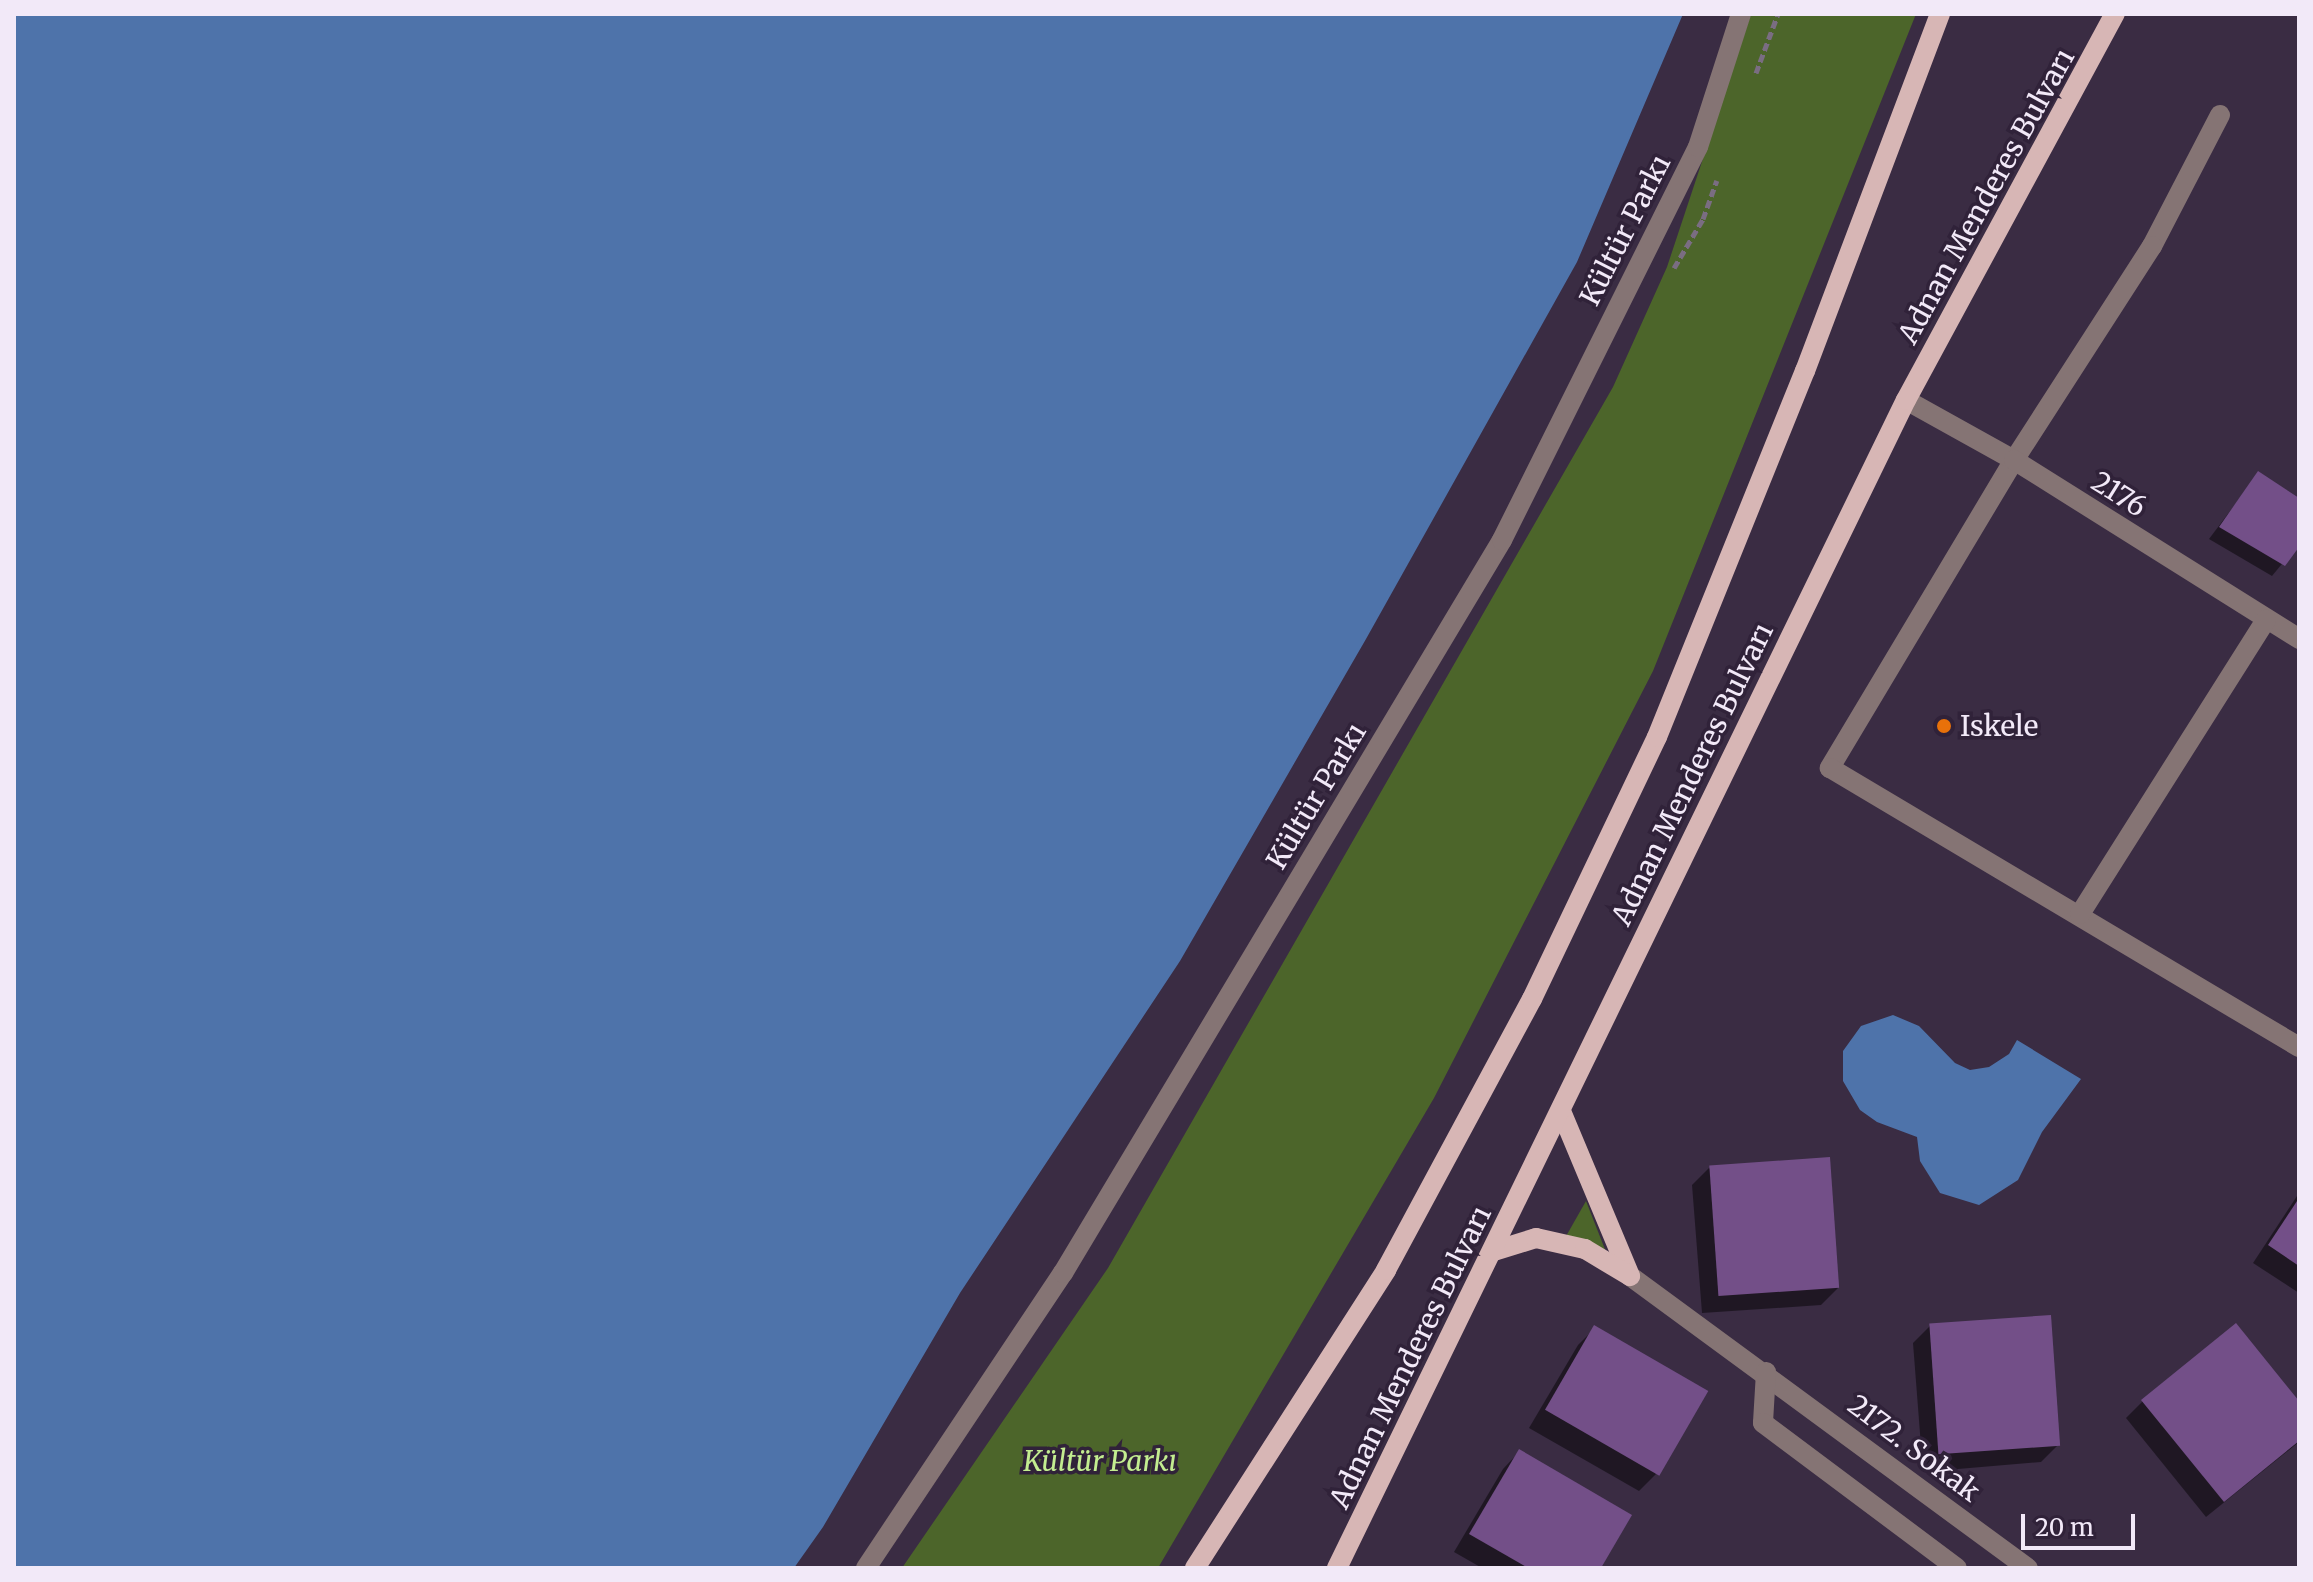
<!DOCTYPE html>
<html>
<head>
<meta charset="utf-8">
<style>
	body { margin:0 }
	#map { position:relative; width:2313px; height:1582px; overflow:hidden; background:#3a2c43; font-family:Merriweather,serif }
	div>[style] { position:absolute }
	.green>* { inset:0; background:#4c652a }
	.water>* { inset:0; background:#4e73aa }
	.shadow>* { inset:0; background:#0007 }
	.building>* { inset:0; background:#734f88; transform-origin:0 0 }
	.path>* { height:5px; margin-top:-2.5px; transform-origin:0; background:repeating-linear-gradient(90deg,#7a6d82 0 8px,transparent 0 12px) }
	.minor>* { height:20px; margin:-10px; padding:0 10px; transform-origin:10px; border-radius:10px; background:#857474 }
	.major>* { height:20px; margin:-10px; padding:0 10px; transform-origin:10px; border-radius:10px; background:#d7b6b5 }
	.dots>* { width:22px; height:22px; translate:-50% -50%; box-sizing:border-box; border:4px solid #302239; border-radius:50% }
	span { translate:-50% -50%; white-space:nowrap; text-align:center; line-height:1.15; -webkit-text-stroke:7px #302239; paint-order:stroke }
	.street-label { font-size:28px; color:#f2e9f8 }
	.poi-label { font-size:28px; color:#f2e9f8 }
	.left { translate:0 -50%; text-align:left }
	.park-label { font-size:28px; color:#c3ed90; font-style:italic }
	.frame { position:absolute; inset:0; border:16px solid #f2e9f8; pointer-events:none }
	.scale { position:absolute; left:2021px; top:1514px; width:114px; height:36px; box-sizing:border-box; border:4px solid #f2e9f8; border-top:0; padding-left:10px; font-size:24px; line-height:28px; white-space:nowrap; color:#f2e9f8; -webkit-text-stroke:6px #302239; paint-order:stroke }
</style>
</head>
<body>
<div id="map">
	<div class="green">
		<div style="clip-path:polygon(1751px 14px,1916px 14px,1653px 671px,1434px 1098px,1158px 1568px,902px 1568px,1108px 1268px,1613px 387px,1667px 267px)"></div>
		<div style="clip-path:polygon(1586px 1201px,1606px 1252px,1565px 1238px)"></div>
	</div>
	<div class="water">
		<div style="clip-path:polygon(14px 14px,1683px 14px,1577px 262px,1366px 639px,1180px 961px,960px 1293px,823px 1527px,794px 1568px,14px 1568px)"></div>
		<div style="clip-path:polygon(1893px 1015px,1919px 1026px,1955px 1063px,1970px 1070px,1989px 1067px,2009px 1054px,2017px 1040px,2081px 1079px,2042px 1132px,2018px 1180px,1979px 1205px,1940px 1193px,1920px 1161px,1917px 1137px,1877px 1122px,1860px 1110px,1843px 1081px,1843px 1051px,1861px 1026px)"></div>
	</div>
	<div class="shadow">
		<div style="clip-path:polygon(2258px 474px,2299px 500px,2299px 543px,2272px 576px,2209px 539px)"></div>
		<div style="clip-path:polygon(1709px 1168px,1838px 1288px,1821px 1305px,1702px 1313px,1692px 1185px)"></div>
		<div style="clip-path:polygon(2299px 1193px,2299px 1293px,2253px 1263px)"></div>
		<div style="clip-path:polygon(1930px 1326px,2058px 1445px,2041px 1462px,1923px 1472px,1913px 1343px)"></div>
		<div style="clip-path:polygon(1595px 1328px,1656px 1474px,1639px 1491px,1529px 1428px,1578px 1345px)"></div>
		<div style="clip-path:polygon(2143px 1401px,2299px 1404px,2299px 1442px,2206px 1517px,2126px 1418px)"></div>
		<div style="clip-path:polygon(1519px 1452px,1598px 1568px,1482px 1568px,1454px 1552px,1503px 1469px)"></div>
	</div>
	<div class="building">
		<div style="clip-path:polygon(2258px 471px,2299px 498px,2299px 547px,2285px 566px,2219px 527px)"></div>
		<div style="left:1830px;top:1157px;width:131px;height:121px;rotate:86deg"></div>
		<div style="clip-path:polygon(2299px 1198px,2299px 1266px,2268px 1245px)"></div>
		<div style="left:2051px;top:1315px;width:131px;height:122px;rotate:86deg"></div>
		<div style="clip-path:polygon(2236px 1323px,2299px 1401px,2299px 1441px,2224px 1502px,2141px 1400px)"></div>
		<div style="left:1594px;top:1325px;width:132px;height:98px;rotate:30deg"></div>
		<div style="clip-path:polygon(1519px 1449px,1632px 1515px,1601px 1568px,1528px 1568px,1469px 1534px)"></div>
	</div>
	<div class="path">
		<div style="left:1756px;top:73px;width:63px;rotate:-69.6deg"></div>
		<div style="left:1674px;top:268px;width:57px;rotate:-59.4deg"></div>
		<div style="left:1703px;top:219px;width:41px;rotate:-70.3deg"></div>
	</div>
	<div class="minor">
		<div style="left:2220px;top:115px;width:148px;rotate:117.4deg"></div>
		<div style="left:2152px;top:246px;width:255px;rotate:122.8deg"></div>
		<div style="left:2014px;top:460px;width:359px;rotate:120.9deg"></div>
		<div style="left:1830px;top:768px;width:546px;rotate:30.75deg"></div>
		<div style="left:1906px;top:400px;width:124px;rotate:29.1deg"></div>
		<div style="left:2014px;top:460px;width:337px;rotate:32.1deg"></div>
		<div style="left:2080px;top:914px;width:348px;rotate:-57.7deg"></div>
		<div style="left:1630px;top:1276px;width:494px;rotate:36.3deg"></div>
		<div style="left:1766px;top:1372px;width:51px;rotate:93.4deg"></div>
		<div style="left:1763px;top:1423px;width:242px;rotate:36.8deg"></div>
		<div style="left:866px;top:1568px;width:355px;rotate:-56.3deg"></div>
		<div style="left:1063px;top:1273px;width:854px;rotate:-59.08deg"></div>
		<div style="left:1502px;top:540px;width:439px;rotate:-63.5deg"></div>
		<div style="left:1698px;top:147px;width:140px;rotate:-72.1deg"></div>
	</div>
	<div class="major">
		<div style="left:1561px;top:1111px;width:179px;rotate:67.3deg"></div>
		<div style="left:1494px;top:1251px;width:44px;rotate:-17.2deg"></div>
		<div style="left:1536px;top:1238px;width:50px;rotate:12.7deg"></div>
		<div style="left:1585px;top:1249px;width:52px;rotate:31deg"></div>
		<div style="left:1195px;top:1568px;width:354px;rotate:-57.3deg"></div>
		<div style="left:1386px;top:1270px;width:308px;rotate:-61.7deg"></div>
		<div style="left:1532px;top:999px;width:290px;rotate:-64.5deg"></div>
		<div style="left:1657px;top:737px;width:395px;rotate:-68deg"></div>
		<div style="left:1805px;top:371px;width:382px;rotate:-69.3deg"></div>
		<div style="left:1337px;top:1568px;width:1299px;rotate:-64.03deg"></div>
		<div style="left:1906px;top:400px;width:439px;rotate:-61.6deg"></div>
	</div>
	<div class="dots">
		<div style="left:1944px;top:726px;background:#e8710a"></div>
	</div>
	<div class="street-label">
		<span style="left:1986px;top:196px;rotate:-61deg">Adnan Menderes Bulvarı</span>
		<span style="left:1625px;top:230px;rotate:-63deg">Kültür Parkı</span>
		<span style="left:2119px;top:494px;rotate:32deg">2176</span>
		<span style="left:1692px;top:774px;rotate:-64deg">Adnan Menderes Bulvarı</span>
		<span style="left:1316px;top:796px;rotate:-59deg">Kültür Parkı</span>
		<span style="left:1410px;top:1357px;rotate:-64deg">Adnan Menderes Bulvarı</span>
		<span style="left:1914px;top:1448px;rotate:37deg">2172. Sokak</span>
	</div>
	<div class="poi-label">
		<span class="left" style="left:1960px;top:726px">Iskele</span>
	</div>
	<div class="park-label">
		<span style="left:1100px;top:1461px">Kültür Parkı</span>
	</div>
	<div class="frame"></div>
	<div class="scale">20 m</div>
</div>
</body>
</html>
